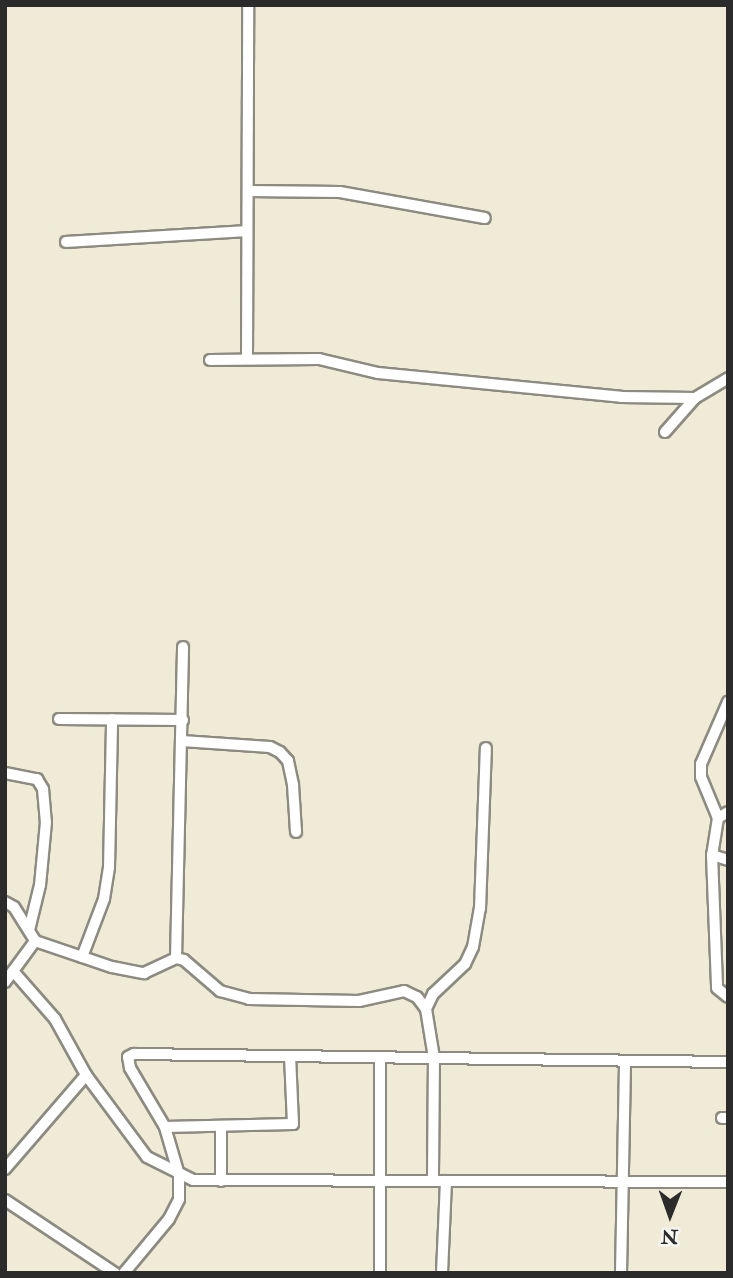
<!DOCTYPE html>
<html>
<head>
<meta charset="utf-8">
<style>
	body { margin:0 }
	#map { position:relative; width:733px; height:1278px; overflow:hidden; background:#efebd7; font-family:"IM FELL Double Pica",serif }
	div>[style] { position:absolute }
	.roads { filter:drop-shadow(2px 0 #8d8b81) drop-shadow(-2px 0 #8d8b81) drop-shadow(0 2px #8d8b81) drop-shadow(0 -2px #8d8b81) }
	.street>* { height:10px; margin:-5px; padding:0 5px; transform-origin:5px; border-radius:5px; background:#fff }
	span { translate:-50% -50%; white-space:nowrap; text-align:center; line-height:1.15; -webkit-text-stroke:7px #f6f6f2; paint-order:stroke }
	.frame { position:absolute; inset:0; border:7px solid #2b2b2b; pointer-events:none }
	.north { position:absolute; left:635px; top:1180px; width:70px; height:70px; -webkit-text-stroke:5px #f6f6f2; paint-order:stroke; rotate:181deg; font-size:19px; font-weight:700; line-height:28px; text-align:center; color:#2b2b2b }
	.north::after { content:''; display:block; margin:auto; width:24px; height:32px; background:#2b2b2b; clip-path:polygon(50% 0,100% 100%,50% 72%,0 100%) }
</style>
</head>
<body>
<div id="map">
	<div class="roads">
		<div class="street">
			<div style="left:248px;top:191px;width:92px;rotate:0.6deg"></div>
			<div style="left:340px;top:192px;width:147px;rotate:10.2deg"></div>
			<div style="left:66px;top:242px;width:181px;rotate:-3.5deg"></div>
			<div style="left:247px;top:357px;width:352px;rotate:-89.8deg"></div>
			<div style="left:210px;top:360px;width:109px;rotate:-0.5deg"></div>
			<div style="left:319px;top:359px;width:61px;rotate:13.3deg"></div>
			<div style="left:378px;top:373px;width:244px;rotate:5.6deg"></div>
			<div style="left:621px;top:397px;width:74px;rotate:0.8deg"></div>
			<div style="left:665px;top:432px;width:45px;rotate:-48.6deg"></div>
			<div style="left:695px;top:398px;width:39px;rotate:-31deg"></div>
			<div style="left:59px;top:719px;width:124px;rotate:0.5deg"></div>
			<div style="left:182px;top:741px;width:88px;rotate:3.9deg"></div>
			<div style="left:270px;top:747px;width:11px;rotate:27deg"></div>
			<div style="left:280px;top:752px;width:12px;rotate:48deg"></div>
			<div style="left:288px;top:761px;width:25px;rotate:78deg"></div>
			<div style="left:293px;top:785px;width:47px;rotate:86.3deg"></div>
			<div style="left:5px;top:773px;width:33px;rotate:11deg"></div>
			<div style="left:37px;top:779px;width:12px;rotate:59deg"></div>
			<div style="left:43px;top:789px;width:33px;rotate:85deg"></div>
			<div style="left:46px;top:822px;width:63px;rotate:95.4deg"></div>
			<div style="left:40px;top:885px;width:46px;rotate:103.7deg"></div>
			<div style="left:728px;top:812px;width:12px;rotate:149deg"></div>
			<div style="left:718px;top:818px;width:37px;rotate:99deg"></div>
			<div style="left:712px;top:855px;width:133px;rotate:87.8deg"></div>
			<div style="left:717px;top:988px;width:14px;rotate:39deg"></div>
			<div style="left:718px;top:818px;width:44px;rotate:-112.5deg"></div>
			<div style="left:701px;top:777px;width:13px;rotate:-90deg"></div>
			<div style="left:701px;top:764px;width:68px;rotate:-66.5deg"></div>
			<div style="left:712px;top:855px;width:17px;rotate:17deg"></div>
			<div style="left:5px;top:902px;width:10px;rotate:29deg"></div>
			<div style="left:14px;top:907px;width:40px;rotate:58deg"></div>
			<div style="left:35px;top:941px;width:81px;rotate:18.7deg"></div>
			<div style="left:112px;top:967px;width:33px;rotate:11deg"></div>
			<div style="left:144px;top:973px;width:35px;rotate:-25deg"></div>
			<div style="left:176px;top:958px;width:8px;rotate:14deg"></div>
			<div style="left:184px;top:960px;width:48px;rotate:40.7deg"></div>
			<div style="left:220px;top:991px;width:30px;rotate:15deg"></div>
			<div style="left:249px;top:999px;width:110px;rotate:1deg"></div>
			<div style="left:359px;top:1001px;width:46px;rotate:-12.5deg"></div>
			<div style="left:404px;top:991px;width:14px;rotate:25deg"></div>
			<div style="left:417px;top:997px;width:15px;rotate:53deg"></div>
			<div style="left:426px;top:1009px;width:50px;rotate:80.7deg"></div>
			<div style="left:434px;top:1058px;width:122px;rotate:90.5deg"></div>
			<div style="left:82px;top:957px;width:62px;rotate:-69.2deg"></div>
			<div style="left:104px;top:899px;width:31px;rotate:-81deg"></div>
			<div style="left:109px;top:868px;width:149px;rotate:-88.8deg"></div>
			<div style="left:176px;top:958px;width:311px;rotate:-88.7deg"></div>
			<div style="left:13px;top:971px;width:64px;rotate:48.8deg"></div>
			<div style="left:55px;top:1019px;width:64px;rotate:61deg"></div>
			<div style="left:86px;top:1075px;width:102px;rotate:53.4deg"></div>
			<div style="left:147px;top:1157px;width:51px;rotate:26.6deg"></div>
			<div style="left:193px;top:1180px;width:535px;rotate:0.21deg"></div>
			<div style="left:5px;top:982px;width:51px;rotate:-53.8deg"></div>
			<div style="left:426px;top:1009px;width:17px;rotate:-65deg"></div>
			<div style="left:433px;top:994px;width:44px;rotate:-43.2deg"></div>
			<div style="left:465px;top:964px;width:19px;rotate:-65deg"></div>
			<div style="left:473px;top:947px;width:39px;rotate:-80deg"></div>
			<div style="left:480px;top:909px;width:161px;rotate:-87.9deg"></div>
			<div style="left:722px;top:1118px;width:6px"></div>
			<div style="left:165px;top:1127px;width:128px;rotate:-1.3deg"></div>
			<div style="left:293px;top:1124px;width:68px;rotate:-92.5deg"></div>
			<div style="left:221px;top:1127px;width:54px;rotate:90deg"></div>
			<div style="left:5px;top:1169px;width:124px;rotate:-49.2deg"></div>
			<div style="left:5px;top:1200px;width:132px;rotate:33.6deg"></div>
			<div style="left:124px;top:1273px;width:70px;rotate:-50.2deg"></div>
			<div style="left:169px;top:1219px;width:22px;rotate:-63deg"></div>
			<div style="left:179px;top:1199px;width:24px;rotate:-90deg"></div>
			<div style="left:179px;top:1175px;width:50px;rotate:-106.3deg"></div>
			<div style="left:165px;top:1127px;width:69px;rotate:-120.7deg"></div>
			<div style="left:130px;top:1068px;width:11px;rotate:-100deg"></div>
			<div style="left:128px;top:1057px;width:7px;rotate:-27deg"></div>
			<div style="left:134px;top:1054px;width:594px;rotate:0.77deg"></div>
			<div style="left:380px;top:1273px;width:214px;rotate:-90deg"></div>
			<div style="left:442px;top:1273px;width:92px;rotate:-87.5deg"></div>
			<div style="left:621px;top:1273px;width:212px;rotate:-88.9deg"></div>
		</div>
	</div>
	<div class="frame"></div>
	<div class="north">N</div>
</div>
</body>
</html>
